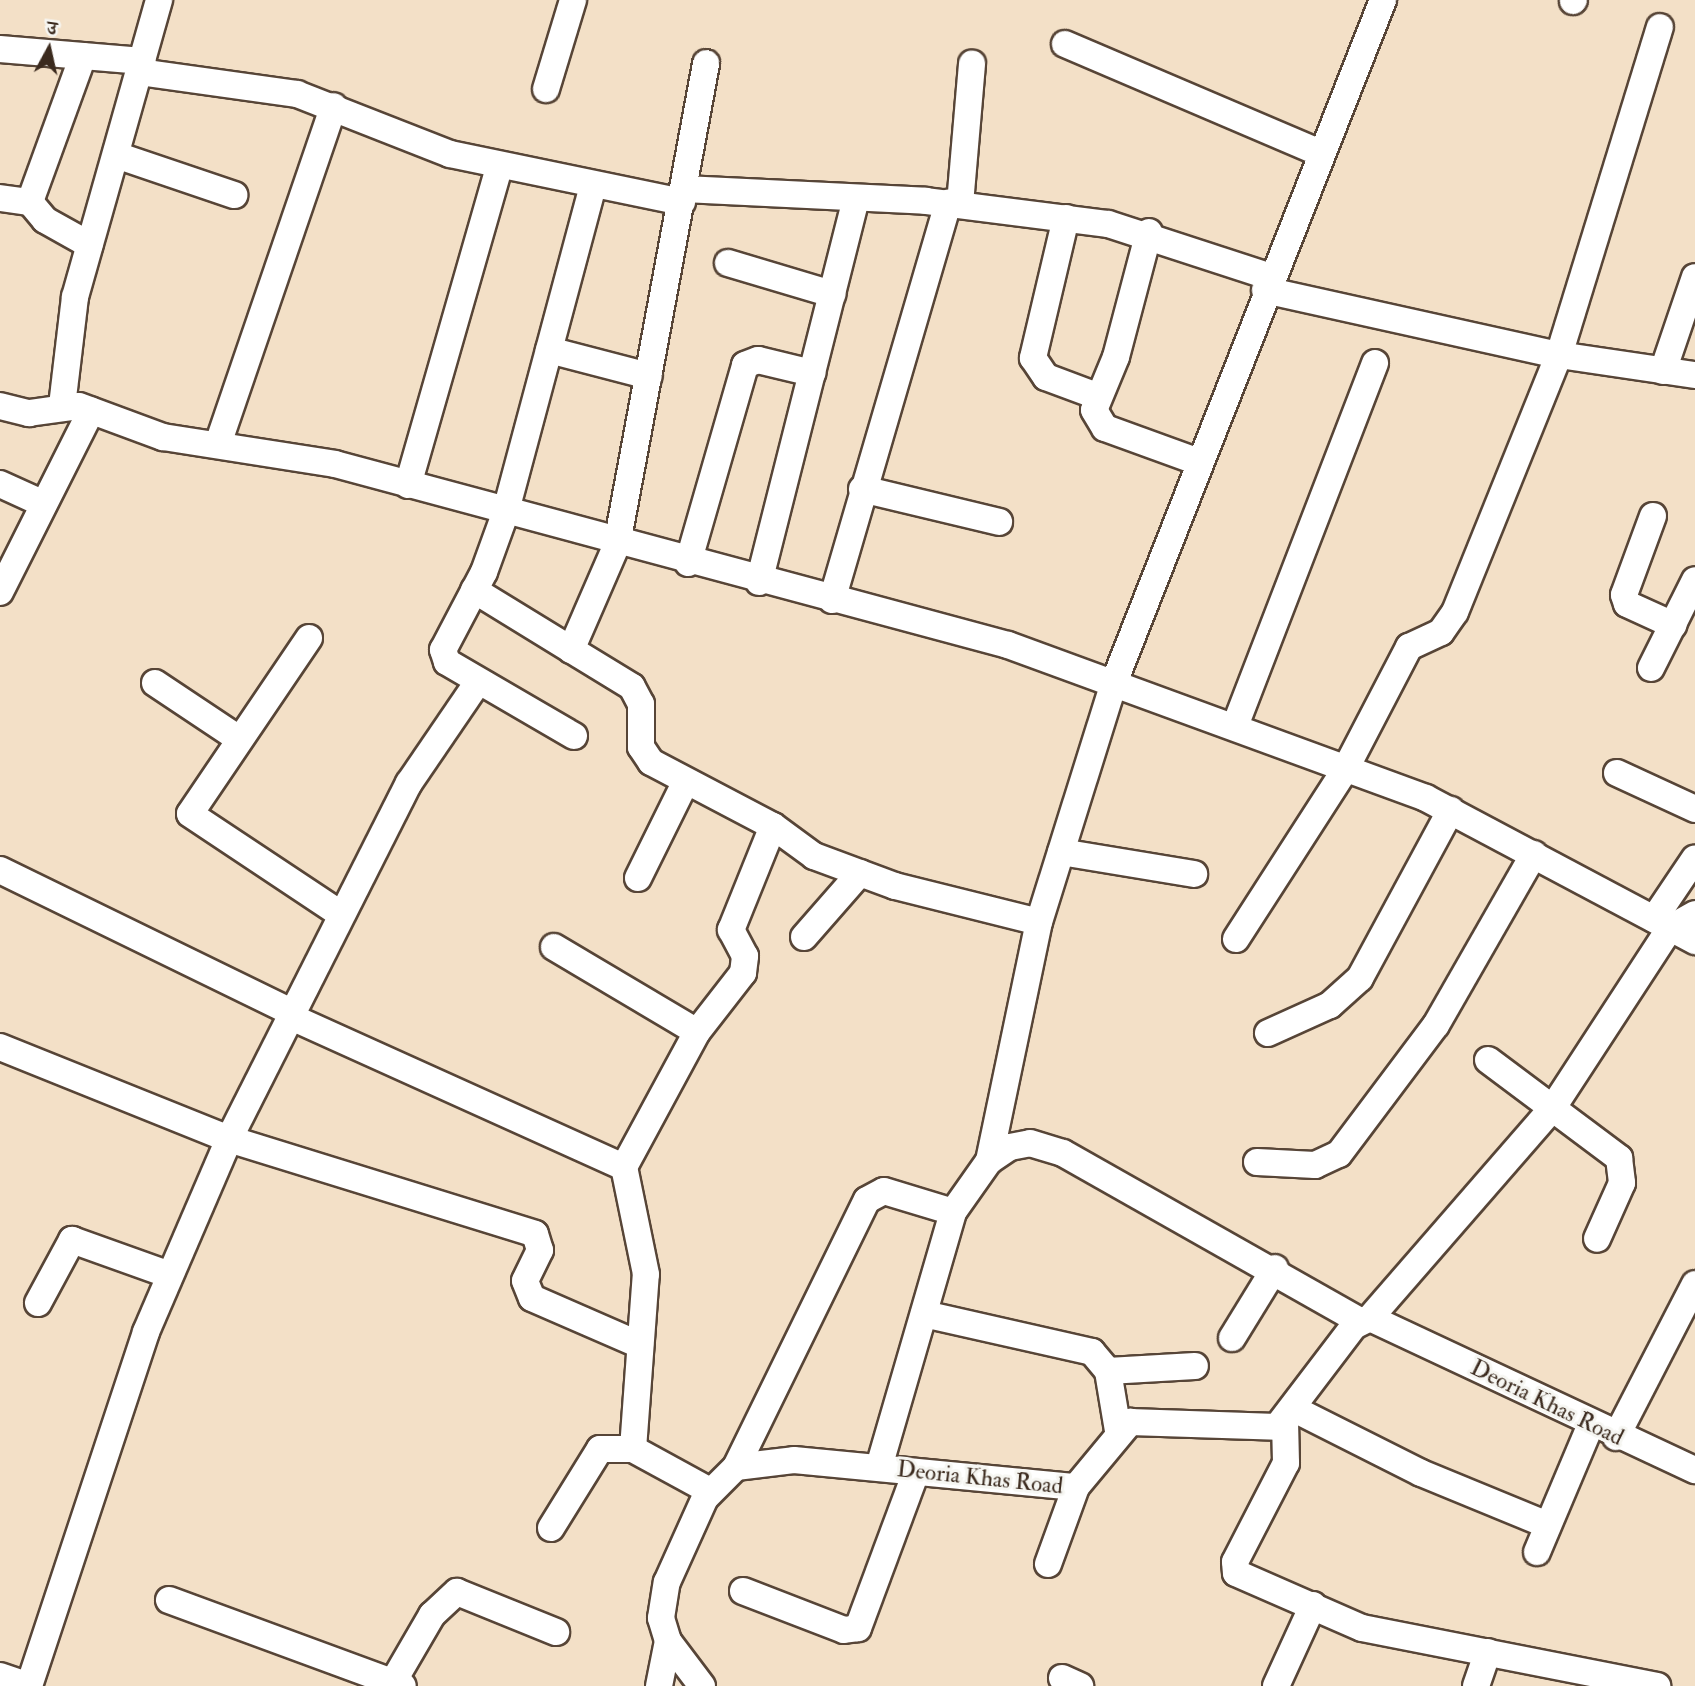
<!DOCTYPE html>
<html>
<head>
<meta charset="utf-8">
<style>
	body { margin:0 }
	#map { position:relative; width:1695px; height:1686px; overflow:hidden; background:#f3e0c7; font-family:"IM FELL Double Pica","Noto Serif Devanagari",serif }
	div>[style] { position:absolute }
	.roads { filter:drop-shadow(2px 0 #574537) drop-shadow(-2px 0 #574537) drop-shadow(0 2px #574537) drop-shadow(0 -2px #574537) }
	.minor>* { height:26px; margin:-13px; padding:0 13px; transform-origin:13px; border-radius:13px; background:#fff }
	span { translate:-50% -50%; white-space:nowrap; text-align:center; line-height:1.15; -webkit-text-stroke:6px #f6f6f2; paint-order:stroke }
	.street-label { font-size:23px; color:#3b2a1e }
	.north { position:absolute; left:14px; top:14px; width:70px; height:70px; -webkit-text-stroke:5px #f6f6f2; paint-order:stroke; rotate:8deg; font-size:19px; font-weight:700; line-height:28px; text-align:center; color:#3b2a1e }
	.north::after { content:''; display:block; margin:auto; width:24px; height:32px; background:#3b2a1e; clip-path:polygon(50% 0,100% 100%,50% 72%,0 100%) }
</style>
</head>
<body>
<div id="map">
	<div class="roads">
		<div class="minor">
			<div style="left:1573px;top:1px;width:1px;rotate:-45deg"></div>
			<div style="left:1065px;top:44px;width:278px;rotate:23.1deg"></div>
			<div style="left:0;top:49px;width:143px;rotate:4.8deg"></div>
			<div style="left:83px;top:56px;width:155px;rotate:110deg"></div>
			<div style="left:30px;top:202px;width:23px;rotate:50deg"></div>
			<div style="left:45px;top:220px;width:51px;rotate:29.1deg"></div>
			<div style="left:139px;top:72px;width:160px;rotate:7.9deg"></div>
			<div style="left:297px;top:94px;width:164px;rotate:21.4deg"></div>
			<div style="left:450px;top:154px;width:237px;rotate:11.7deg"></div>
			<div style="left:546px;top:89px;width:93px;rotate:-73.1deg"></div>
			<div style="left:116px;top:155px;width:125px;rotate:18.7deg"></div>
			<div style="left:684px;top:189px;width:242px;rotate:2.8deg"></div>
			<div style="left:926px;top:201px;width:183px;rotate:7.2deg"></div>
			<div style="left:1108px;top:224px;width:171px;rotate:18deg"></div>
			<div style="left:0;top:198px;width:30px;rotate:8deg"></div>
			<div style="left:960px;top:204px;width:141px;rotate:-85.1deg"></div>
			<div style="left:1066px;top:218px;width:144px;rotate:103.3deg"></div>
			<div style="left:1033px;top:358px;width:23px;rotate:56deg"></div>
			<div style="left:1046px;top:377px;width:54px;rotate:20.4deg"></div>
			<div style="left:1149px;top:232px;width:129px;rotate:104.8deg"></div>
			<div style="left:1116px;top:357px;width:57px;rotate:112.5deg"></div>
			<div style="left:1094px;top:410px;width:21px;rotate:59deg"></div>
			<div style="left:1105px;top:428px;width:100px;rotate:19.9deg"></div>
			<div style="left:728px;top:263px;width:109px;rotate:16.6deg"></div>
			<div style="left:1265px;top:290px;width:301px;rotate:12.5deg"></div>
			<div style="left:1559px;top:355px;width:137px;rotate:8.4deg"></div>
			<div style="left:549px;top:350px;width:103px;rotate:14.6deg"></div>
			<div style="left:1663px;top:371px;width:99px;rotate:-71.2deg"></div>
			<div style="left:0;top:406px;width:30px;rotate:14deg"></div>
			<div style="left:29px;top:413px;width:50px;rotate:-8deg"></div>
			<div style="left:79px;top:406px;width:90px;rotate:20.3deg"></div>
			<div style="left:163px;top:437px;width:174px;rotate:8.9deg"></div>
			<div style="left:335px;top:464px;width:697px;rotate:15.05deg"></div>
			<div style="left:1008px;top:645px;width:445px;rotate:20.1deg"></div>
			<div style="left:1426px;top:798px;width:305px;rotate:28deg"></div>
			<div style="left:62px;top:406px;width:110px;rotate:-83.2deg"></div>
			<div style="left:75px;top:297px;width:309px;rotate:-74.2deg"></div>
			<div style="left:218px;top:444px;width:357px;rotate:-71.1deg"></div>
			<div style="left:0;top:484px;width:48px;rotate:24.4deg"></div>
			<div style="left:408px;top:485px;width:333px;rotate:-74deg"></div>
			<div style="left:862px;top:489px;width:141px;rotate:13.5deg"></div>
			<div style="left:1653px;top:516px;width:84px;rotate:110.2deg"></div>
			<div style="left:1624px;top:595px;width:9px;rotate:72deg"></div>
			<div style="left:1627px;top:604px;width:51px;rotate:24.5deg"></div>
			<div style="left:688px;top:563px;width:206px;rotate:-73.9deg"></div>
			<div style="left:745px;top:365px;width:14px;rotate:-21deg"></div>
			<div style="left:758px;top:360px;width:56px;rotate:13.5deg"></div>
			<div style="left:759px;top:582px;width:396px;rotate:-75.8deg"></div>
			<div style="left:474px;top:590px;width:185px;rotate:31.5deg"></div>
			<div style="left:632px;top:687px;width:19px;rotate:62deg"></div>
			<div style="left:641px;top:704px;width:43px;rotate:90deg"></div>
			<div style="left:641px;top:747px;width:18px;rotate:56deg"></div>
			<div style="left:651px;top:762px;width:138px;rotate:27.7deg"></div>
			<div style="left:773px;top:826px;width:51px;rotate:36.2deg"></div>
			<div style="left:814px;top:856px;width:86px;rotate:20.3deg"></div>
			<div style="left:895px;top:886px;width:148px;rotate:14deg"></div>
			<div style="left:0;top:592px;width:203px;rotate:-63.3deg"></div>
			<div style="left:832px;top:600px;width:414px;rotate:-73.7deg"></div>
			<div style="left:309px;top:638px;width:212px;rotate:124.1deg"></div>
			<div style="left:190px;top:814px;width:179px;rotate:33.6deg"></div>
			<div style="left:571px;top:650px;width:116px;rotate:-66.5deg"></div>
			<div style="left:617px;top:544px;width:489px;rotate:-79.5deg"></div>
			<div style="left:1651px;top:668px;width:98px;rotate:-63.4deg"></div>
			<div style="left:155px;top:683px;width:101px;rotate:33.7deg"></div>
			<div style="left:1235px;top:726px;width:389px;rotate:-68.9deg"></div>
			<div style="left:574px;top:736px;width:147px;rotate:-149.8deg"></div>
			<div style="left:447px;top:662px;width:13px;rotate:-108deg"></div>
			<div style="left:443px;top:650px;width:88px;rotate:-62.3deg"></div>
			<div style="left:484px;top:572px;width:62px;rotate:-70.1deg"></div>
			<div style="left:505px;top:514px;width:341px;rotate:-75deg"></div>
			<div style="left:1617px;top:773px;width:86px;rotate:24.8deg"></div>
			<div style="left:1061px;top:852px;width:135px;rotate:9.4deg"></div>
			<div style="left:0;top:870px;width:324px;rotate:26deg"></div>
			<div style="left:638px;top:878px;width:108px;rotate:-63.7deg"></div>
			<div style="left:1654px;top:919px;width:73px;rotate:-56.1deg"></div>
			<div style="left:804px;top:937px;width:85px;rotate:-48.8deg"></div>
			<div style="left:1236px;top:939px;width:201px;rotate:-57.2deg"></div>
			<div style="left:1345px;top:770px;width:139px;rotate:-62.5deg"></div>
			<div style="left:1409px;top:647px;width:35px;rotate:-25deg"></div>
			<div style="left:1441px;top:632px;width:24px;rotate:-55deg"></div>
			<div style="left:1455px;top:612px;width:277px;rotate:-68deg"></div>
			<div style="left:1559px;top:355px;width:343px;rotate:-72.9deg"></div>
			<div style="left:554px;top:947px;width:166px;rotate:30.7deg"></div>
			<div style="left:289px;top:1016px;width:367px;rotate:24.3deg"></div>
			<div style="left:1268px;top:1033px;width:68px;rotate:-24.3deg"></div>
			<div style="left:1330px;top:1005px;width:40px;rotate:-42deg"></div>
			<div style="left:1360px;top:978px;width:191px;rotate:-61.6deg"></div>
			<div style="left:0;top:1047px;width:247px;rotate:21.9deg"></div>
			<div style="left:229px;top:1139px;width:320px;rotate:17.2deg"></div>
			<div style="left:535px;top:1234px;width:17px;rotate:73deg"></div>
			<div style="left:540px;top:1250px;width:34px;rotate:116deg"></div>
			<div style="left:525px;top:1281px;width:18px;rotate:68deg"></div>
			<div style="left:532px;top:1298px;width:118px;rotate:23.5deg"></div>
			<div style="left:1488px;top:1060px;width:164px;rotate:36.8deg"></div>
			<div style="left:1619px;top:1158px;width:25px;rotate:83deg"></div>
			<div style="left:1622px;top:1183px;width:61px;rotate:114.1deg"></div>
			<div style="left:989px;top:1161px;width:244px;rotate:-78.2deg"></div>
			<div style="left:1039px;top:922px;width:254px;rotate:-72.6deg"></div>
			<div style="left:1115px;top:680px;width:731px;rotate:-68.49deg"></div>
			<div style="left:1257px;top:1162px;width:58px;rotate:3deg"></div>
			<div style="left:1315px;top:1165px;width:26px;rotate:-25deg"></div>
			<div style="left:1339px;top:1154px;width:161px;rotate:-53.1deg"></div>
			<div style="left:1436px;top:1025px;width:197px;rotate:-60.2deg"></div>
			<div style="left:38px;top:1303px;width:72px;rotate:-61.6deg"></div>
			<div style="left:72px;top:1240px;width:104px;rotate:19.7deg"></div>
			<div style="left:924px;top:1314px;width:172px;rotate:12.7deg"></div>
			<div style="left:1092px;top:1352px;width:25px;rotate:50deg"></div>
			<div style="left:1108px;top:1371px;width:61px;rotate:80.5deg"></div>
			<div style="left:1370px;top:1318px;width:277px;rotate:-49deg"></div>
			<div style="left:1552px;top:1109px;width:216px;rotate:-56.9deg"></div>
			<div style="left:1670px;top:928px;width:29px;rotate:-29deg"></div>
			<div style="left:1232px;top:1338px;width:82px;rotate:-58.4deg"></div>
			<div style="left:1108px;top:1371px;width:87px;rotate:-3.3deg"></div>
			<div style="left:1294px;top:1409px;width:142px;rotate:26.7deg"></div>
			<div style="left:1421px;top:1473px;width:137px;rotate:22.3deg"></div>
			<div style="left:1285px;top:1421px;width:42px;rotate:88.6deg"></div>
			<div style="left:1286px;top:1463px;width:111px;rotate:117.3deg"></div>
			<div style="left:1235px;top:1562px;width:11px;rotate:85deg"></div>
			<div style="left:1236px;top:1573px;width:137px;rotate:23.6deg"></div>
			<div style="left:1362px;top:1628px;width:301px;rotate:11.1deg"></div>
			<div style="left:1616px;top:1437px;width:172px;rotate:-62.7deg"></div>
			<div style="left:633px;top:1449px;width:175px;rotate:-85.8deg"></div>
			<div style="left:646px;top:1274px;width:109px;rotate:-101.6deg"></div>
			<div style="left:624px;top:1167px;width:153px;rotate:-61.6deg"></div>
			<div style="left:697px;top:1032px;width:75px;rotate:-52.1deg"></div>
			<div style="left:743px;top:973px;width:17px;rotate:-83deg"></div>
			<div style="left:745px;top:956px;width:30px;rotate:-118deg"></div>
			<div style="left:731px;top:930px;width:112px;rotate:-68deg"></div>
			<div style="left:736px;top:1467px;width:297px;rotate:-63.9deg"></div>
			<div style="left:867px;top:1200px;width:19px;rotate:-28deg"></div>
			<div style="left:884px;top:1191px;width:72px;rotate:16.9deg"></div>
			<div style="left:879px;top:1467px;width:266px;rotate:-73.8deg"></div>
			<div style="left:953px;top:1212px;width:62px;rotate:-54.8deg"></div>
			<div style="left:989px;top:1161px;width:25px;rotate:-34deg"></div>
			<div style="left:1010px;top:1147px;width:20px;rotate:-11deg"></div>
			<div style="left:1030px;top:1143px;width:34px;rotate:17deg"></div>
			<div style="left:1063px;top:1153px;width:341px;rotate:29.5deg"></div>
			<div style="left:551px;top:1528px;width:93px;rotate:-58.2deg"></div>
			<div style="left:600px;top:1449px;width:33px"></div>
			<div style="left:633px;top:1449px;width:88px;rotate:28.6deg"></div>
			<div style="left:1537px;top:1552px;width:139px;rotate:-67.1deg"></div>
			<div style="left:1048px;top:1564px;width:82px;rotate:-70deg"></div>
			<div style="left:743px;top:1591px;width:108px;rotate:21.1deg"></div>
			<div style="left:844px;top:1630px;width:14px;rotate:-8deg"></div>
			<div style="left:858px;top:1628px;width:166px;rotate:-69.6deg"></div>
			<div style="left:169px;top:1600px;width:249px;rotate:20.2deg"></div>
			<div style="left:0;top:1676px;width:31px;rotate:19deg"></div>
			<div style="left:1062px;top:1678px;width:20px;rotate:24deg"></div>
			<div style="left:393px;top:1682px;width:78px;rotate:-59.8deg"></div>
			<div style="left:432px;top:1615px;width:34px;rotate:-43deg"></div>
			<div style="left:457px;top:1592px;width:107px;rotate:22deg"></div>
			<div style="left:29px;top:1686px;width:373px;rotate:-71.7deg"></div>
			<div style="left:146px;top:1332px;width:210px;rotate:-66.7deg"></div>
			<div style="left:229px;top:1139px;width:399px;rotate:-63.2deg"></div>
			<div style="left:409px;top:783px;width:122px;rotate:-55.7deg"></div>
			<div style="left:659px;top:1686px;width:46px;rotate:-78.7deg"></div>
			<div style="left:702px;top:1686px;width:56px;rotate:-127.1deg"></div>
			<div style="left:668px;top:1641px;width:24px;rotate:-107deg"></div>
			<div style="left:661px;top:1618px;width:36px;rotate:-81deg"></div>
			<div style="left:667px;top:1582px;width:92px;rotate:-65.7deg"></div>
			<div style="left:705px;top:1498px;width:44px;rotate:-45deg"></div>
			<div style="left:736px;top:1467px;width:58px;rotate:-6.9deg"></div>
			<div style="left:794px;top:1460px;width:283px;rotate:5.5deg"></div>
			<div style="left:1076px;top:1487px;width:85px;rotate:-50.3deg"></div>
			<div style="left:1130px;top:1422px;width:147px;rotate:1.9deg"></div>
			<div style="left:1277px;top:1427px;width:127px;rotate:-52.7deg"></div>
			<div style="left:1354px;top:1326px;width:18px;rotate:-27deg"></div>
			<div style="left:1370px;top:1318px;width:359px;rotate:25.1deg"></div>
			<div style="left:1276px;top:1686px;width:89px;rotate:-65.4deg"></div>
			<div style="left:1476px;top:1686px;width:36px;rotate:-71deg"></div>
		</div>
	</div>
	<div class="street-label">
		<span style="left:1547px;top:1403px;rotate:26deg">Deoria Khas Road</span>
		<span style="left:980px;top:1478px;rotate:6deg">Deoria Khas Road</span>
	</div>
	<div class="north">उ</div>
</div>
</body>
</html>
